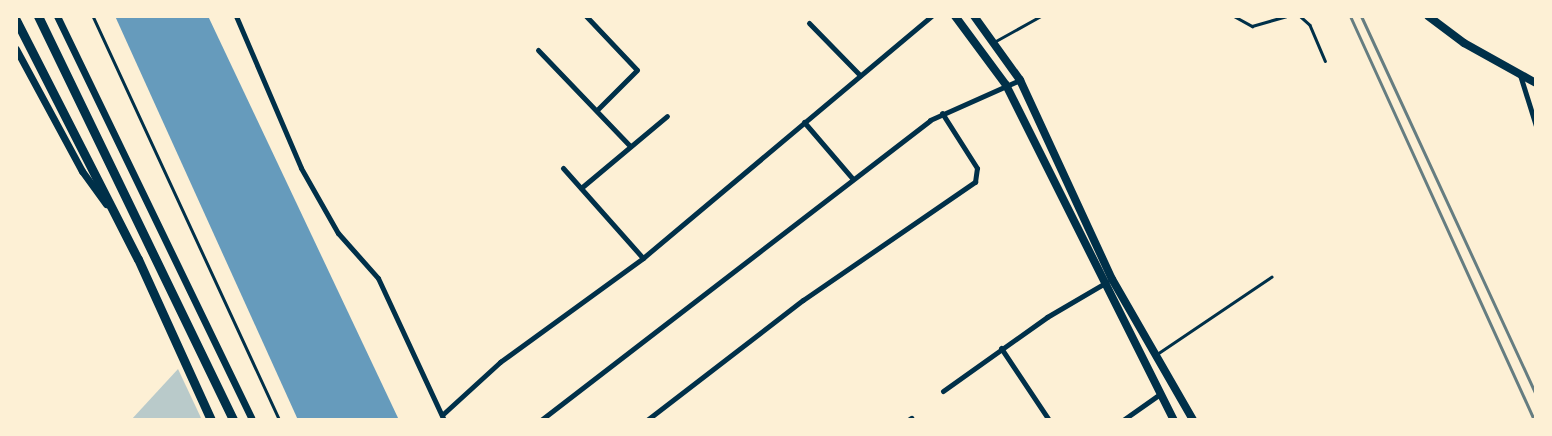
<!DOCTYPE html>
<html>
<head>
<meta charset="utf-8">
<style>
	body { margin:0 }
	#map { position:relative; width:1552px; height:436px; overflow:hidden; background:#fdf0d5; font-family:"Alegreya Sans",sans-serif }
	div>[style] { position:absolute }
	.green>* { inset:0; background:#b9caca }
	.water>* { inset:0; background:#669bbc }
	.service>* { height:2.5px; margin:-1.25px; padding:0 1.25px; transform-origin:1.25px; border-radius:1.25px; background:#003049 }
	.minor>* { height:5px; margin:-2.5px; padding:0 2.5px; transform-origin:2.5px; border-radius:2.5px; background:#003049 }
	.tertiary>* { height:7px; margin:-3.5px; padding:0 3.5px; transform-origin:3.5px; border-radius:3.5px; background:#003049 }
	.secondary>* { height:8px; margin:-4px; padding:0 4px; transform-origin:4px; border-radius:4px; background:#003049 }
	.trunk>* { height:9px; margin:-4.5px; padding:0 4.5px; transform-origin:4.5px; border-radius:4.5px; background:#003049 }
	.rail>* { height:3px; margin:-1.5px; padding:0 1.5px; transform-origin:1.5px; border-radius:1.5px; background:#657d81 }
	span { translate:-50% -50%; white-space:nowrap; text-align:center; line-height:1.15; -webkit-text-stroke:5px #fdf0d5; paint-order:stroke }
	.frame { position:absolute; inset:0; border:18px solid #fdf0d5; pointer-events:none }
</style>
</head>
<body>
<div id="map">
	<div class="green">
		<div style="clip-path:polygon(178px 369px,202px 420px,131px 420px)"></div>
	</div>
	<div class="water">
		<div style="clip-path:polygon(115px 16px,208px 16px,399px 420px,298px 420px)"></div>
	</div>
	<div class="service">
		<div style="left:93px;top:16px;width:445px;rotate:65.2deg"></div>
		<div style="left:1234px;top:16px;width:21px;rotate:29deg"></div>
		<div style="left:1252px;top:26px;width:35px;rotate:-16deg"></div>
		<div style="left:1300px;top:16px;width:13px;rotate:42deg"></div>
		<div style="left:1310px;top:25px;width:39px;rotate:67deg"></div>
		<div style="left:994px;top:42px;width:54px;rotate:-29deg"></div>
		<div style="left:1157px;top:354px;width:138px;rotate:-34deg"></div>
	</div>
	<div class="minor">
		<div style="left:236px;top:16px;width:165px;rotate:66.8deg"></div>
		<div style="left:301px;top:168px;width:75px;rotate:60.4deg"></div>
		<div style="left:338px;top:233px;width:60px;rotate:48.4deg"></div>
		<div style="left:378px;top:278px;width:157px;rotate:65.1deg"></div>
		<div style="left:586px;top:16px;width:74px;rotate:46.6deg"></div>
		<div style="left:637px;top:70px;width:57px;rotate:135deg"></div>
		<div style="left:809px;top:23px;width:73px;rotate:45.6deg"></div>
		<div style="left:538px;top:50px;width:133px;rotate:46.2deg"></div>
		<div style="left:1520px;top:75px;width:53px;rotate:72.6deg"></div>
		<div style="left:804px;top:122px;width:74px;rotate:49.4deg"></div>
		<div style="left:563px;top:168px;width:120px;rotate:48.4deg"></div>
		<div style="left:581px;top:188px;width:112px;rotate:-39.9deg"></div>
		<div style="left:1001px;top:348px;width:87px;rotate:56.3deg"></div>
		<div style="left:943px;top:391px;width:128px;rotate:-35.4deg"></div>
		<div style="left:1047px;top:317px;width:69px;rotate:-30.3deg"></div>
		<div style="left:442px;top:415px;width:79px;rotate:-42.4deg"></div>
		<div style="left:500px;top:362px;width:177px;rotate:-36deg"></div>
		<div style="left:643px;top:258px;width:376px;rotate:-40deg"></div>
		<div style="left:541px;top:420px;width:491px;rotate:-37.6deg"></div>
		<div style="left:930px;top:120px;width:98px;rotate:-24deg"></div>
		<div style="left:647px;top:420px;width:197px;rotate:-37.6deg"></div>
		<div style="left:803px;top:300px;width:209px;rotate:-34.5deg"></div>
		<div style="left:975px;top:182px;width:14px;rotate:-82deg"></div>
		<div style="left:977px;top:168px;width:65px;rotate:-122.5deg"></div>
		<div style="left:908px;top:420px;width:4px;rotate:-34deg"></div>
		<div style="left:1123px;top:420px;width:45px;rotate:-35.1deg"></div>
	</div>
	<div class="tertiary">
		<div style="left:57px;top:16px;width:449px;rotate:64.2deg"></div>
		<div style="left:16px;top:49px;width:139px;rotate:61.6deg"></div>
		<div style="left:82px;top:171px;width:41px;rotate:54deg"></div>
	</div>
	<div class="secondary">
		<div style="left:955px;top:16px;width:86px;rotate:53.5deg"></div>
		<div style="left:1006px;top:85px;width:375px;rotate:63.4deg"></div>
		<div style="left:974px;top:16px;width:79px;rotate:54.3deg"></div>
		<div style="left:1020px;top:80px;width:219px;rotate:65.2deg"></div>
		<div style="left:1112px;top:279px;width:163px;rotate:60.1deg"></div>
		<div style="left:1428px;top:16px;width:45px;rotate:36.9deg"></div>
		<div style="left:1464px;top:43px;width:82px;rotate:29.1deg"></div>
	</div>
	<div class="trunk">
		<div style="left:38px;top:16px;width:449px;rotate:64.2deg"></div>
		<div style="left:16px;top:20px;width:268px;rotate:63deg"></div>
		<div style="left:138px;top:259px;width:177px;rotate:65.6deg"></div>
	</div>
	<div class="rail">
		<div style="left:1350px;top:16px;width:444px;rotate:65.5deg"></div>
		<div style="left:1361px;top:16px;width:417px;rotate:65.2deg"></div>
	</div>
	<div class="frame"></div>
</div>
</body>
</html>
